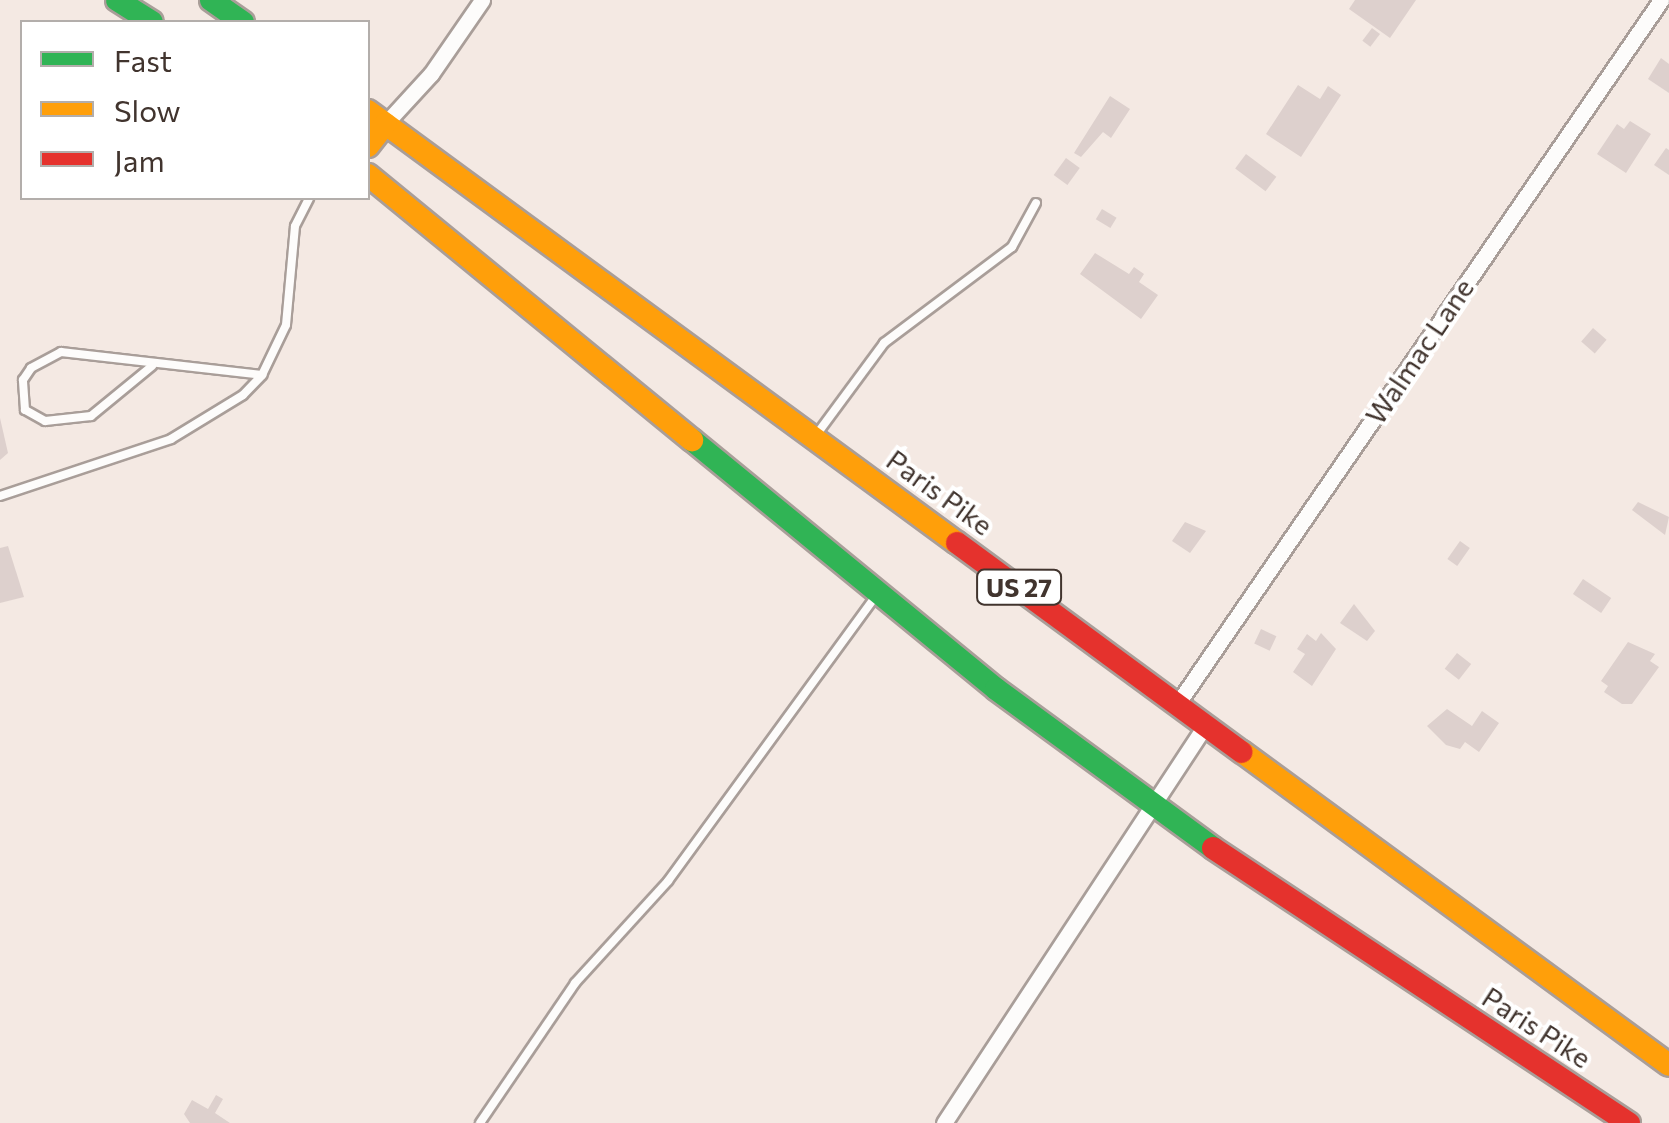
<!DOCTYPE html>
<html>
<head>
<meta charset="utf-8">
<style>
	body { margin:0 }
	#map { position:relative; width:1669px; height:1123px; overflow:hidden; background:#f4e9e3; font-family:Commissioner,sans-serif }
	div>[style] { position:absolute }
	.building>* { inset:0; background:#ddd0cd; transform-origin:0 0 }
	.roads { filter:drop-shadow(2px 0 #a99e99) drop-shadow(-2px 0 #a99e99) drop-shadow(0 2px #a99e99) drop-shadow(0 -2px #a99e99) }
	.lane>* { height:8px; margin:-4px; padding:0 4px; transform-origin:4px; border-radius:4px; background:#fdfcfb }
	.street>* { height:15px; margin:-7.5px; padding:0 7.5px; transform-origin:7.5px; border-radius:7.5px; background:#fdfcfb }
	.fast>* { height:22px; margin:-11px; padding:0 11px; transform-origin:11px; border-radius:11px; background:#30b455 }
	.slow>* { height:22px; margin:-11px; padding:0 11px; transform-origin:11px; border-radius:11px; background:#ff9f0a }
	.jam>* { height:22px; margin:-11px; padding:0 11px; transform-origin:11px; border-radius:11px; background:#e5322d }
	span { translate:-50% -50%; white-space:nowrap; text-align:center; line-height:1.15; -webkit-text-stroke:8px #fff; paint-order:stroke }
	.shield-label span { padding:2px 8px; background:#fff; border:2px solid; border-radius:8px; -webkit-text-stroke-width:0 }
	.shield-label { font-size:25px; color:#41342e; font-weight:700 }
	.street-label { font-size:28px; color:#41342e }
	.legend { position:absolute; left:20px; top:20px; width:350px; height:180px; box-sizing:border-box; background:#fff; border:2px solid #b3aeab; margin:0; padding:12px 18px; list-style:none; font-size:30px; color:#41342e }
	.legend li { display:flex; align-items:center; gap:20px; height:50px }
	.legend b { width:50px; border:2px solid #b3aeab }
</style>
</head>
<body>
<div id="map">
	<div class="building">
		<div style="clip-path:polygon(1355px 0,1416px 0,1390px 38px,1349px 9px)"></div>
		<div style="left:1372px;top:28px;width:10px;height:16px;rotate:37deg"></div>
		<div style="clip-path:polygon(1661px 58px,1669px 64px,1669px 93px,1648px 79px)"></div>
		<div style="clip-path:polygon(1298px 85px,1320px 99px,1328px 86px,1341px 95px,1301px 157px,1266px 134px)"></div>
		<div style="clip-path:polygon(1110px 96px,1130px 109px,1111px 138px,1103px 132px,1081px 157px,1074px 153px)"></div>
		<div style="clip-path:polygon(1630px 121px,1651px 134px,1626px 173px,1597px 154px,1617px 124px,1624px 129px)"></div>
		<div style="clip-path:polygon(1666px 148px,1669px 150px,1669px 175px,1654px 165px)"></div>
		<div style="left:1246px;top:154px;width:38px;height:18px;rotate:37deg"></div>
		<div style="left:1066px;top:158px;width:17px;height:21px;rotate:36deg"></div>
		<div style="left:1102px;top:209px;width:17px;height:12px;rotate:31deg"></div>
		<div style="clip-path:polygon(1095px 253px,1129px 274px,1134px 267px,1144px 274px,1139px 282px,1158px 295px,1141px 319px,1080px 274px)"></div>
		<div style="left:1593px;top:328px;width:18px;height:18px;rotate:41deg"></div>
		<div style="clip-path:polygon(0 418px,8px 453px,0 460px)"></div>
		<div style="clip-path:polygon(1638px 502px,1669px 517px,1665px 535px,1632px 510px)"></div>
		<div style="clip-path:polygon(1185px 522px,1206px 531px,1190px 553px,1172px 541px)"></div>
		<div style="left:1460px;top:541px;width:12px;height:22px;rotate:35deg"></div>
		<div style="clip-path:polygon(8px 546px,24px 597px,0 603px,0 548px)"></div>
		<div style="left:1583px;top:579px;width:34px;height:18px;rotate:34deg"></div>
		<div style="clip-path:polygon(1354px 604px,1375px 631px,1367px 641px,1340px 623px)"></div>
		<div style="left:1261px;top:629px;width:17px;height:16px;rotate:25deg"></div>
		<div style="clip-path:polygon(1321px 633px,1336px 649px,1312px 686px,1293px 672px,1305px 654px,1297px 649px,1307px 634px,1316px 641px)"></div>
		<div style="clip-path:polygon(1628px 642px,1655px 654px,1650px 661px,1659px 667px,1632px 704px,1622px 704px,1604px 692px,1608px 686px,1601px 681px)"></div>
		<div style="left:1457px;top:653px;width:18px;height:20px;rotate:38deg"></div>
		<div style="clip-path:polygon(1447px 709px,1472px 726px,1482px 711px,1499px 723px,1479px 752px,1465px 742px,1460px 749px,1446px 745px,1427px 726px)"></div>
		<div style="clip-path:polygon(216px 1095px,223px 1099px,215px 1113px,230px 1123px,190px 1123px,184px 1114px,192px 1100px,208px 1109px)"></div>
	</div>
	<div class="roads">
		<div class="lane">
			<div style="left:152px;top:366px;width:79px;rotate:140.7deg"></div>
			<div style="left:91px;top:416px;width:46px;rotate:173.8deg"></div>
			<div style="left:45px;top:421px;width:23px;rotate:-151deg"></div>
			<div style="left:25px;top:410px;width:30px;rotate:-94deg"></div>
			<div style="left:23px;top:380px;width:14px;rotate:-56deg"></div>
			<div style="left:31px;top:368px;width:34px;rotate:-28deg"></div>
			<div style="left:61px;top:352px;width:202px;rotate:6.5deg"></div>
			<div style="left:817px;top:434px;width:113px;rotate:-53.6deg"></div>
			<div style="left:884px;top:343px;width:160px;rotate:-36.9deg"></div>
			<div style="left:1012px;top:247px;width:50px;rotate:-61.4deg"></div>
			<div style="left:0;top:496px;width:180px;rotate:-18.4deg"></div>
			<div style="left:171px;top:439px;width:84px;rotate:-31.4deg"></div>
			<div style="left:243px;top:395px;width:28px;rotate:-46deg"></div>
			<div style="left:262px;top:375px;width:55px;rotate:-64.4deg"></div>
			<div style="left:286px;top:325px;width:99px;rotate:-84.8deg"></div>
			<div style="left:295px;top:226px;width:31px;rotate:-63deg"></div>
			<div style="left:480px;top:1123px;width:169px;rotate:-55.8deg"></div>
			<div style="left:575px;top:983px;width:138px;rotate:-47.6deg"></div>
			<div style="left:668px;top:881px;width:349px;rotate:-53.9deg"></div>
		</div>
		<div class="street">
			<div style="left:385px;top:124px;width:68px;rotate:-47.4deg"></div>
			<div style="left:431px;top:74px;width:90px;rotate:-55.4deg"></div>
			<div style="left:1178px;top:703px;width:853px;rotate:-55.51deg"></div>
			<div style="left:944px;top:1123px;width:477px;rotate:-56.7deg"></div>
		</div>
		<div class="fast">
			<div style="left:117px;top:0;width:41px;rotate:32.2deg"></div>
			<div style="left:211px;top:0;width:39px;rotate:35deg"></div>
			<div style="left:692px;top:440px;width:393px;rotate:39.3deg"></div>
			<div style="left:996px;top:689px;width:269px;rotate:36.2deg"></div>
		</div>
		<div class="slow">
			<div style="left:368px;top:111px;width:730px;rotate:36.26deg"></div>
			<div style="left:368px;top:146px;width:28px;rotate:-52deg"></div>
			<div style="left:368px;top:175px;width:419px;rotate:39.3deg"></div>
			<div style="left:1242px;top:752px;width:529px;rotate:36.24deg"></div>
		</div>
		<div class="jam">
			<div style="left:957px;top:543px;width:353px;rotate:36.3deg"></div>
			<div style="left:1213px;top:848px;width:499px;rotate:33.5deg"></div>
		</div>
	</div>
	<div class="shield-label">
		<span style="left:1019px;top:587px">US 27</span>
	</div>
	<div class="street-label">
		<span style="left:1419px;top:351px;rotate:-56deg">Walmac Lane</span>
		<span style="left:940px;top:492px;rotate:36deg">Paris Pike</span>
		<span style="left:1537px;top:1027px;rotate:33deg">Paris Pike</span>
	</div>
	<ul class="legend">
	<li><b style="height:12px;background:#30b455"></b>Fast</li>
	<li><b style="height:12px;background:#ff9f0a"></b>Slow</li>
	<li><b style="height:12px;background:#e5322d"></b>Jam</li>
	</ul>
</div>
</body>
</html>
